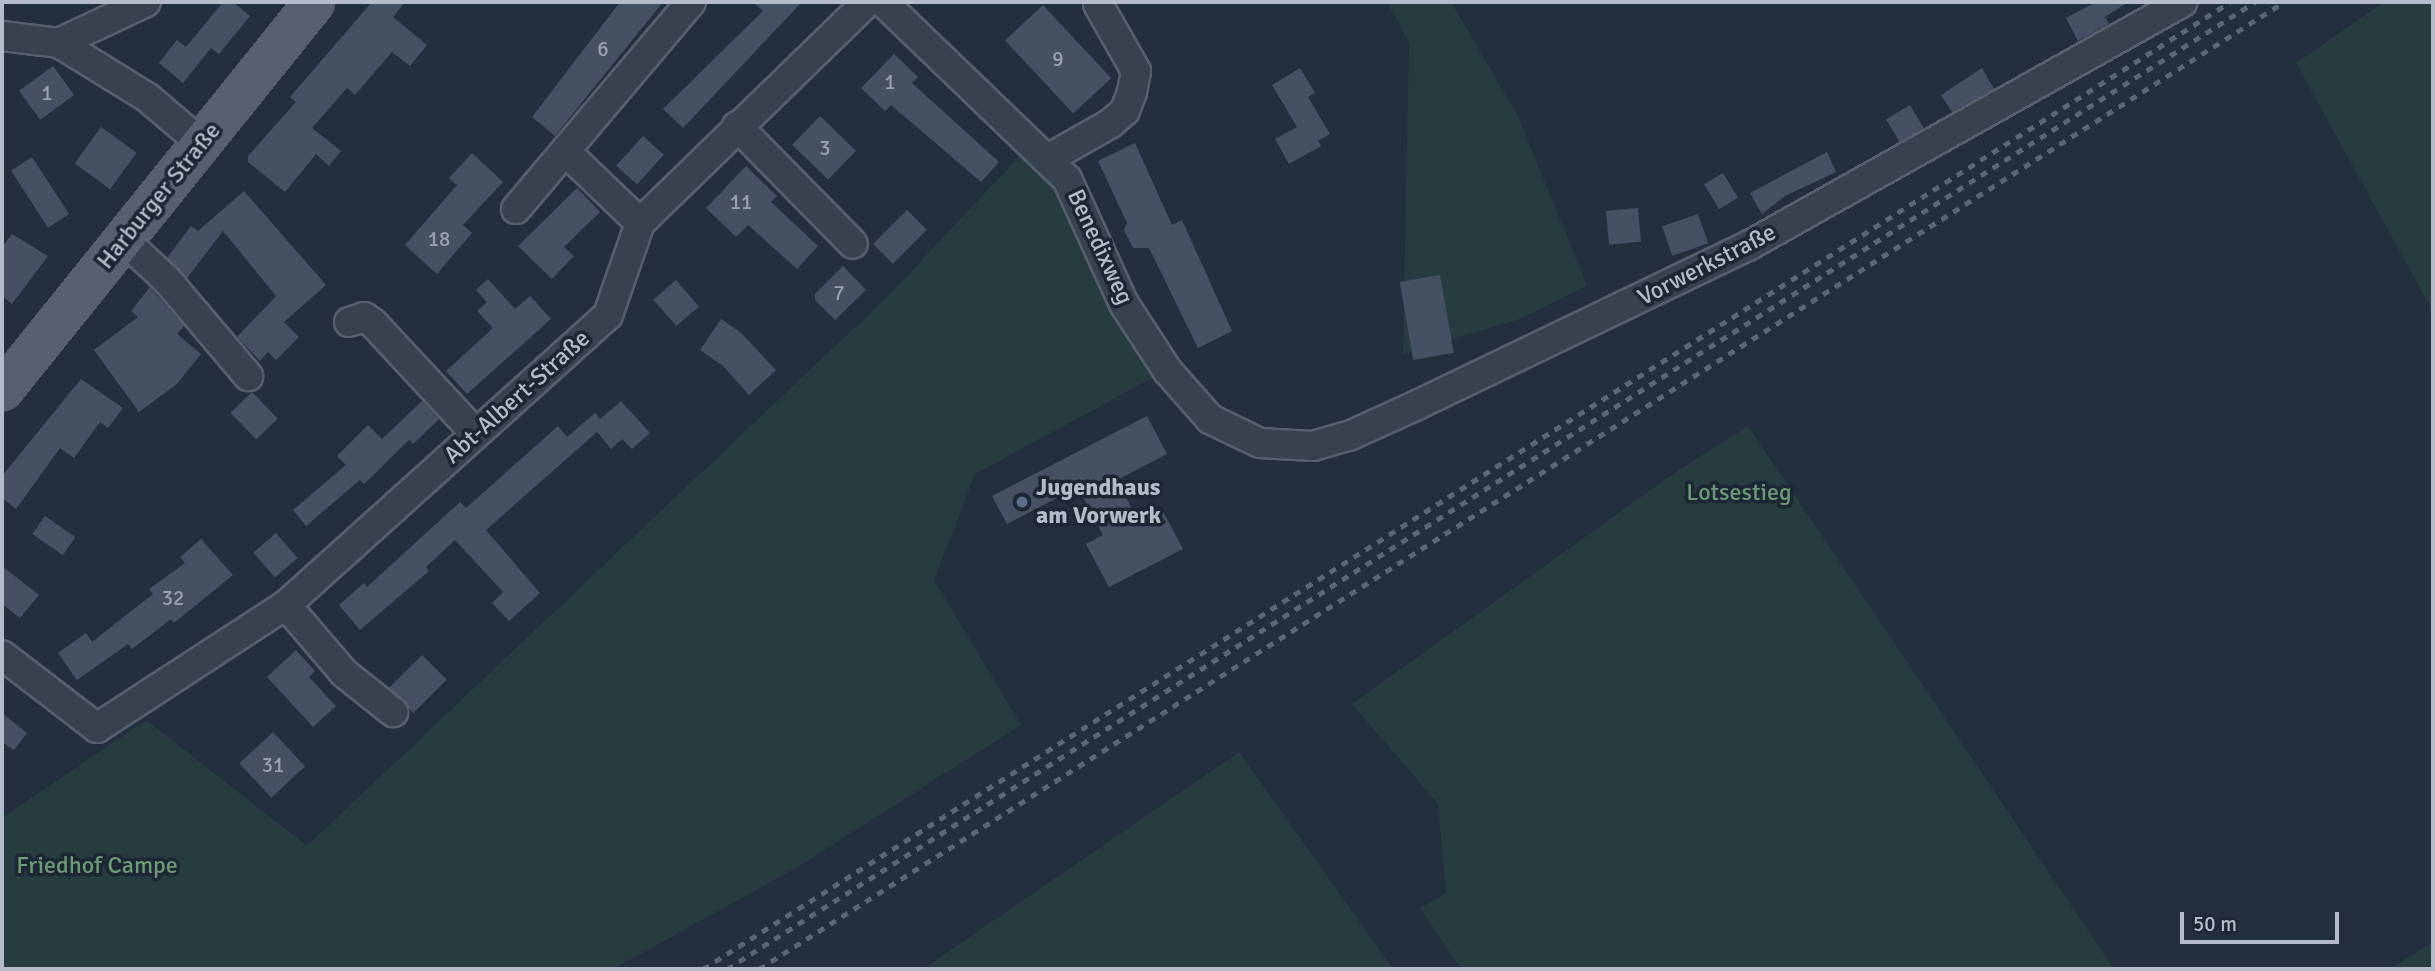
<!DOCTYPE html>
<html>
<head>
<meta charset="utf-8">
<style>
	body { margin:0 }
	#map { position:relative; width:2435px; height:971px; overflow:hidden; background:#242f3e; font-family:Signika,sans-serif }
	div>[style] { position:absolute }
	.green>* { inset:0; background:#263c3f }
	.building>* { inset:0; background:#455162; transform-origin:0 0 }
	.roads { filter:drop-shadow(2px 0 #565f6c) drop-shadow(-2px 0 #565f6c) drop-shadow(0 2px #565f6c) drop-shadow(0 -2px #565f6c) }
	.minor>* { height:28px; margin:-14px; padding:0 14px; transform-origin:14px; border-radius:14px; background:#38414e }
	.major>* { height:37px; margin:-18.5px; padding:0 18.5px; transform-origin:18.5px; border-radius:18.5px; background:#56606e }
	.rail>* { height:5px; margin-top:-2.5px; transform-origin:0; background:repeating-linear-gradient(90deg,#5a6575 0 7px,transparent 0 14px) }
	.dots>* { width:19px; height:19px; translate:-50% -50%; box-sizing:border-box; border:4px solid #1d2633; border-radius:50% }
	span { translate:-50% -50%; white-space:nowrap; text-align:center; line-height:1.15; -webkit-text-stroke:7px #1d2633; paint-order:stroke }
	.number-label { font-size:21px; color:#98a1af }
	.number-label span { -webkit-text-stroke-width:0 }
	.street-label { font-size:24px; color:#b4bcc9 }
	.poi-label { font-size:24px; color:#b4bcc9; font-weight:700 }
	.left { translate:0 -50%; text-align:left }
	.park-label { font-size:24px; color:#6b9a76 }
	.frame { position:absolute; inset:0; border:4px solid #b4bcc9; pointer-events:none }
	.scale { position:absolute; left:2180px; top:912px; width:159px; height:32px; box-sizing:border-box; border:4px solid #b4bcc9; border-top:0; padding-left:9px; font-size:21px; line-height:24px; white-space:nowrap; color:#b4bcc9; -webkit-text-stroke:5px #1d2633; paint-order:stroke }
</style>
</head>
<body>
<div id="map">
	<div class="green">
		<div style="clip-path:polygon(1387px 2px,1451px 2px,1518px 116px,1587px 286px,1520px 319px,1403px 354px,1409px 43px)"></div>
		<div style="clip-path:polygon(2384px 2px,2433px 2px,2433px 312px,2296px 63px)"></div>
		<div style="clip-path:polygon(1031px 144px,1167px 370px,975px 474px,934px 580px,1021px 725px,796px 868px,613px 969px,2px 969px,2px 818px,146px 720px,307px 846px,889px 295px)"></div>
		<div style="clip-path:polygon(1748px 426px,2114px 969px,1461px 969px,1420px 908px,1446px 893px,1438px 804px,1352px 704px,1673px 474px)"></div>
		<div style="clip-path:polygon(1239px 752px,1393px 969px,923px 969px)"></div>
		<div style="clip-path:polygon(2433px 942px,2433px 969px,2390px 969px)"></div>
	</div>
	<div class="building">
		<div style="clip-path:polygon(223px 2px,233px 2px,250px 16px,219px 54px,211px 48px,183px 83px,159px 63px,177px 40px,186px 47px)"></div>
		<div style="clip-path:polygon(372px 2px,405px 2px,393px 17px,427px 45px,410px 66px,392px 52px,355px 95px,347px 88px,312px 128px,341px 151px,329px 166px,316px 154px,285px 192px,248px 162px,248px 156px,296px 102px,290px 97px)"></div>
		<div style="clip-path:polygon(620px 2px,663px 2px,555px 136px,532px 117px)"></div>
		<div style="clip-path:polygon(753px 2px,802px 2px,683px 128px,663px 109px,763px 11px)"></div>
		<div style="clip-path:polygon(2096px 2px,2128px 2px,2105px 17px,2109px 24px,2078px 41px,2066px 18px)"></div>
		<div style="left:1043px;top:5px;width:100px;height:52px;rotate:47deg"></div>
		<div style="clip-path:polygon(894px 54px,918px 77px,912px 83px,999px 162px,981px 182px,891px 105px,885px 111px,861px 88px)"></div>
		<div style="left:53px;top:66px;width:36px;height:42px;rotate:54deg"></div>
		<div style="clip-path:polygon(1300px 68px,1315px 93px,1308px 97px,1330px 134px,1318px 141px,1321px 146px,1289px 164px,1275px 139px,1297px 127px,1272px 85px)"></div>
		<div style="clip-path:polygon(1982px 68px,1994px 89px,1952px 112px,1941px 95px)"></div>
		<div style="left:1910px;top:105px;width:27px;height:28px;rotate:59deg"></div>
		<div style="left:820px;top:116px;width:50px;height:40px;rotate:44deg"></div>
		<div style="left:101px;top:127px;width:44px;height:45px;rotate:36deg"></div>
		<div style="left:643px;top:136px;width:28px;height:40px;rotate:42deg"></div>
		<div style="clip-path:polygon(1135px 143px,1172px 225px,1182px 220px,1232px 331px,1198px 348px,1149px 248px,1133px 248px,1124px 230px,1127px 223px,1098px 161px)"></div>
		<div style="clip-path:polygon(1827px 152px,1836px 172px,1785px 196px,1762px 214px,1750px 193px)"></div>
		<div style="clip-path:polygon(472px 153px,503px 182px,463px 225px,472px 233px,437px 274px,405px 245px,457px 185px,449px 178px)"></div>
		<div style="left:32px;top:157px;width:68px;height:25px;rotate:57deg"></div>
		<div style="clip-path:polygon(746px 166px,777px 196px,771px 202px,818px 246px,797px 269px,748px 225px,736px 237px,706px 208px)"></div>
		<div style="left:1723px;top:173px;width:29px;height:22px;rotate:59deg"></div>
		<div style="clip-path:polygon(577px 188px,600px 212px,564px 247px,574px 256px,552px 279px,518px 246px)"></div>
		<div style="clip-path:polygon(244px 191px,326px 285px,284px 322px,299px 337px,276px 360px,268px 352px,260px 361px,237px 337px,276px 296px,223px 231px,187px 278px,167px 258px,191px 226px,198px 231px)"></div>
		<div style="left:1638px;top:208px;width:34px;height:32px;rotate:85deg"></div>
		<div style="left:907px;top:210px;width:28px;height:48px;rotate:45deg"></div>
		<div style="left:1698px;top:214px;width:31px;height:38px;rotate:71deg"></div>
		<div style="clip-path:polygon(12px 234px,48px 256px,12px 304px,2px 296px,2px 247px)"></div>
		<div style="clip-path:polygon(843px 266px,866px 290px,835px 320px,815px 300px,815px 294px)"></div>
		<div style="left:1440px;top:275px;width:79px;height:41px;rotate:80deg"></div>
		<div style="clip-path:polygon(488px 279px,515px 309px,530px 296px,551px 319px,467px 394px,446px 371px,493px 328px,477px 311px,487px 302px,476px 290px)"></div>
		<div style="left:676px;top:280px;width:35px;height:30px;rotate:49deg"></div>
		<div style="clip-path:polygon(150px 287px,184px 326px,177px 334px,201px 354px,177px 384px,139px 412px,94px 350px,138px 317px,131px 311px)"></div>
		<div style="clip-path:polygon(721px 319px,740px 332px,776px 370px,749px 395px,723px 366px,700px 350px)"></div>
		<div style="clip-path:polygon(81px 379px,123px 408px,108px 428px,100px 422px,74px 458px,60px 448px,16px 509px,2px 498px,2px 476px)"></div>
		<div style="left:252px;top:392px;width:37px;height:30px;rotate:46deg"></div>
		<div style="clip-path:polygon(422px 401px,439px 419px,413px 444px,409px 440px,364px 484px,360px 480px,306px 526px,293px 510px,346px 465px,337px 456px,368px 425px,382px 439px)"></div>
		<div style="clip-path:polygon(621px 401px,650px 433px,632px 449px,622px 439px,611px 449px,597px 432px,486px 530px,540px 593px,509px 621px,492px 603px,503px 592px,455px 540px,426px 567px,429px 571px,360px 630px,339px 605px,364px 583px,367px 587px,460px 502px,466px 508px,558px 426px,567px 437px,595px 413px,600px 419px)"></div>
		<div style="clip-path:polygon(1147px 416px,1167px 454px,1117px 480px,1138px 520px,1161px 508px,1183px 549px,1109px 587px,1086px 544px,1103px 535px,1078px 487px,1007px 524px,992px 496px)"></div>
		<div style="left:45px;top:516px;width:37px;height:22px;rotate:35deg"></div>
		<div style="left:276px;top:533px;width:33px;height:30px;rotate:49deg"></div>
		<div style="clip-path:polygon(201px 539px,233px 575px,174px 623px,171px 619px,132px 649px,128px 644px,77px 680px,58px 653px,86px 633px,92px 642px,153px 594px,149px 589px,185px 563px,180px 557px)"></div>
		<div style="clip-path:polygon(2px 566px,39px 595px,20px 618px,2px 604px)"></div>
		<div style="clip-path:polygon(296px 650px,315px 671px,309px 677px,336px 706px,313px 727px,267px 677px)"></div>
		<div style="left:422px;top:655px;width:35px;height:47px;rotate:45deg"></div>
		<div style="clip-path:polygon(2px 713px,27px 733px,14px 750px,2px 742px)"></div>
		<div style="left:273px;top:732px;width:47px;height:46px;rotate:47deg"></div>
	</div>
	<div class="roads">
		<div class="minor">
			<div style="left:883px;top:2px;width:255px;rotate:43.9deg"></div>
			<div style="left:1067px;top:179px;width:137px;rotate:65.5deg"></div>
			<div style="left:1124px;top:304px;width:79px;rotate:56.9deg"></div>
			<div style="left:1167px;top:370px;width:65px;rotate:48.7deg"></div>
			<div style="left:1210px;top:419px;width:55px;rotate:25.6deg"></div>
			<div style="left:1260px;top:443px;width:53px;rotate:3.2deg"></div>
			<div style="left:1313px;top:446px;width:37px;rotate:-16deg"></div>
			<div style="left:1349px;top:436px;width:75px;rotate:-24.5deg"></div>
			<div style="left:1417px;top:405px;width:367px;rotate:-25.7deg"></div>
			<div style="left:1748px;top:246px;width:498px;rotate:-29.3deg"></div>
			<div style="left:2px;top:36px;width:57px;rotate:7deg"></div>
			<div style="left:59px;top:43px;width:105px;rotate:31.7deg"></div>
			<div style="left:148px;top:98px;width:71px;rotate:40.4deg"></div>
			<div style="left:59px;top:43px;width:96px;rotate:-25.2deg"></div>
			<div style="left:737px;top:126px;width:165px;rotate:45.5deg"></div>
			<div style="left:565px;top:151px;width:104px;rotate:43.8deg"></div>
			<div style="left:1048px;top:159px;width:73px;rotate:-29.7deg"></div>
			<div style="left:1111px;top:123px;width:18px;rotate:-41deg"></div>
			<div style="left:1125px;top:111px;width:20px;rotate:-70deg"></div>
			<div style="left:1132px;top:92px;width:21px;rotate:-79deg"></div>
			<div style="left:1136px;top:71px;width:77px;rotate:-119.6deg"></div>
			<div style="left:516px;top:209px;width:271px;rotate:-49.8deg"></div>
			<div style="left:124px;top:240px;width:59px;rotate:42.9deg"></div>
			<div style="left:167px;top:280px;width:126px;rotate:49.8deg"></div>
			<div style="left:349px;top:322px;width:16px;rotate:-18deg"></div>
			<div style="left:364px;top:317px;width:11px;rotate:34deg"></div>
			<div style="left:373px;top:323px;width:151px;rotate:47.1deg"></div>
			<div style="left:286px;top:605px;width:89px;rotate:49.5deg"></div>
			<div style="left:344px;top:673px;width:63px;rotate:38.5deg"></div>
			<div style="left:2px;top:655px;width:120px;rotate:37.5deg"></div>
			<div style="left:97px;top:728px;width:225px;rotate:-33.1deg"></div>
			<div style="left:286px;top:605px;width:433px;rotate:-42deg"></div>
			<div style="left:608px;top:315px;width:97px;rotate:-70.8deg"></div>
			<div style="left:640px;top:223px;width:317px;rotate:-44.2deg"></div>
		</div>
		<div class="major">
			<div style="left:2px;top:390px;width:498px;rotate:-51.2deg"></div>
		</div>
	</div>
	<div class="rail">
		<div style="left:703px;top:969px;width:1807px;rotate:-32.34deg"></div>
		<div style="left:727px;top:969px;width:1808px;rotate:-32.33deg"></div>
		<div style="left:759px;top:969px;width:1806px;rotate:-32.38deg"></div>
	</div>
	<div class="dots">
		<div style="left:1022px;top:502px;background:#5c6f8a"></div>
	</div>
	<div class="number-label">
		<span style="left:603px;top:49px">6</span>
		<span style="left:1058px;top:59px">9</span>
		<span style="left:890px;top:82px">1</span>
		<span style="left:47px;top:93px">1</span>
		<span style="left:825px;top:148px">3</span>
		<span style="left:741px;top:202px">11</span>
		<span style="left:439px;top:239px">18</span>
		<span style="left:839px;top:293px">7</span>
		<span style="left:173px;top:598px">32</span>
		<span style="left:273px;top:765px">31</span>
	</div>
	<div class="street-label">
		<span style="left:159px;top:196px;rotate:-51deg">Harburger Straße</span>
		<span style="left:1100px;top:247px;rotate:65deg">Benedixweg</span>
		<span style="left:1707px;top:265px;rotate:-27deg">Vorwerkstraße</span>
		<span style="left:517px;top:397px;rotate:-42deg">Abt-Albert-Straße</span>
	</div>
	<div class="poi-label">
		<span class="left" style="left:1036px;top:502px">Jugendhaus<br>am Vorwerk</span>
	</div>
	<div class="park-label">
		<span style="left:1739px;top:493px">Lotsestieg</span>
		<span style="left:97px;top:866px">Friedhof Campe</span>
	</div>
	<div class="frame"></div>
	<div class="scale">50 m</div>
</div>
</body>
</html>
